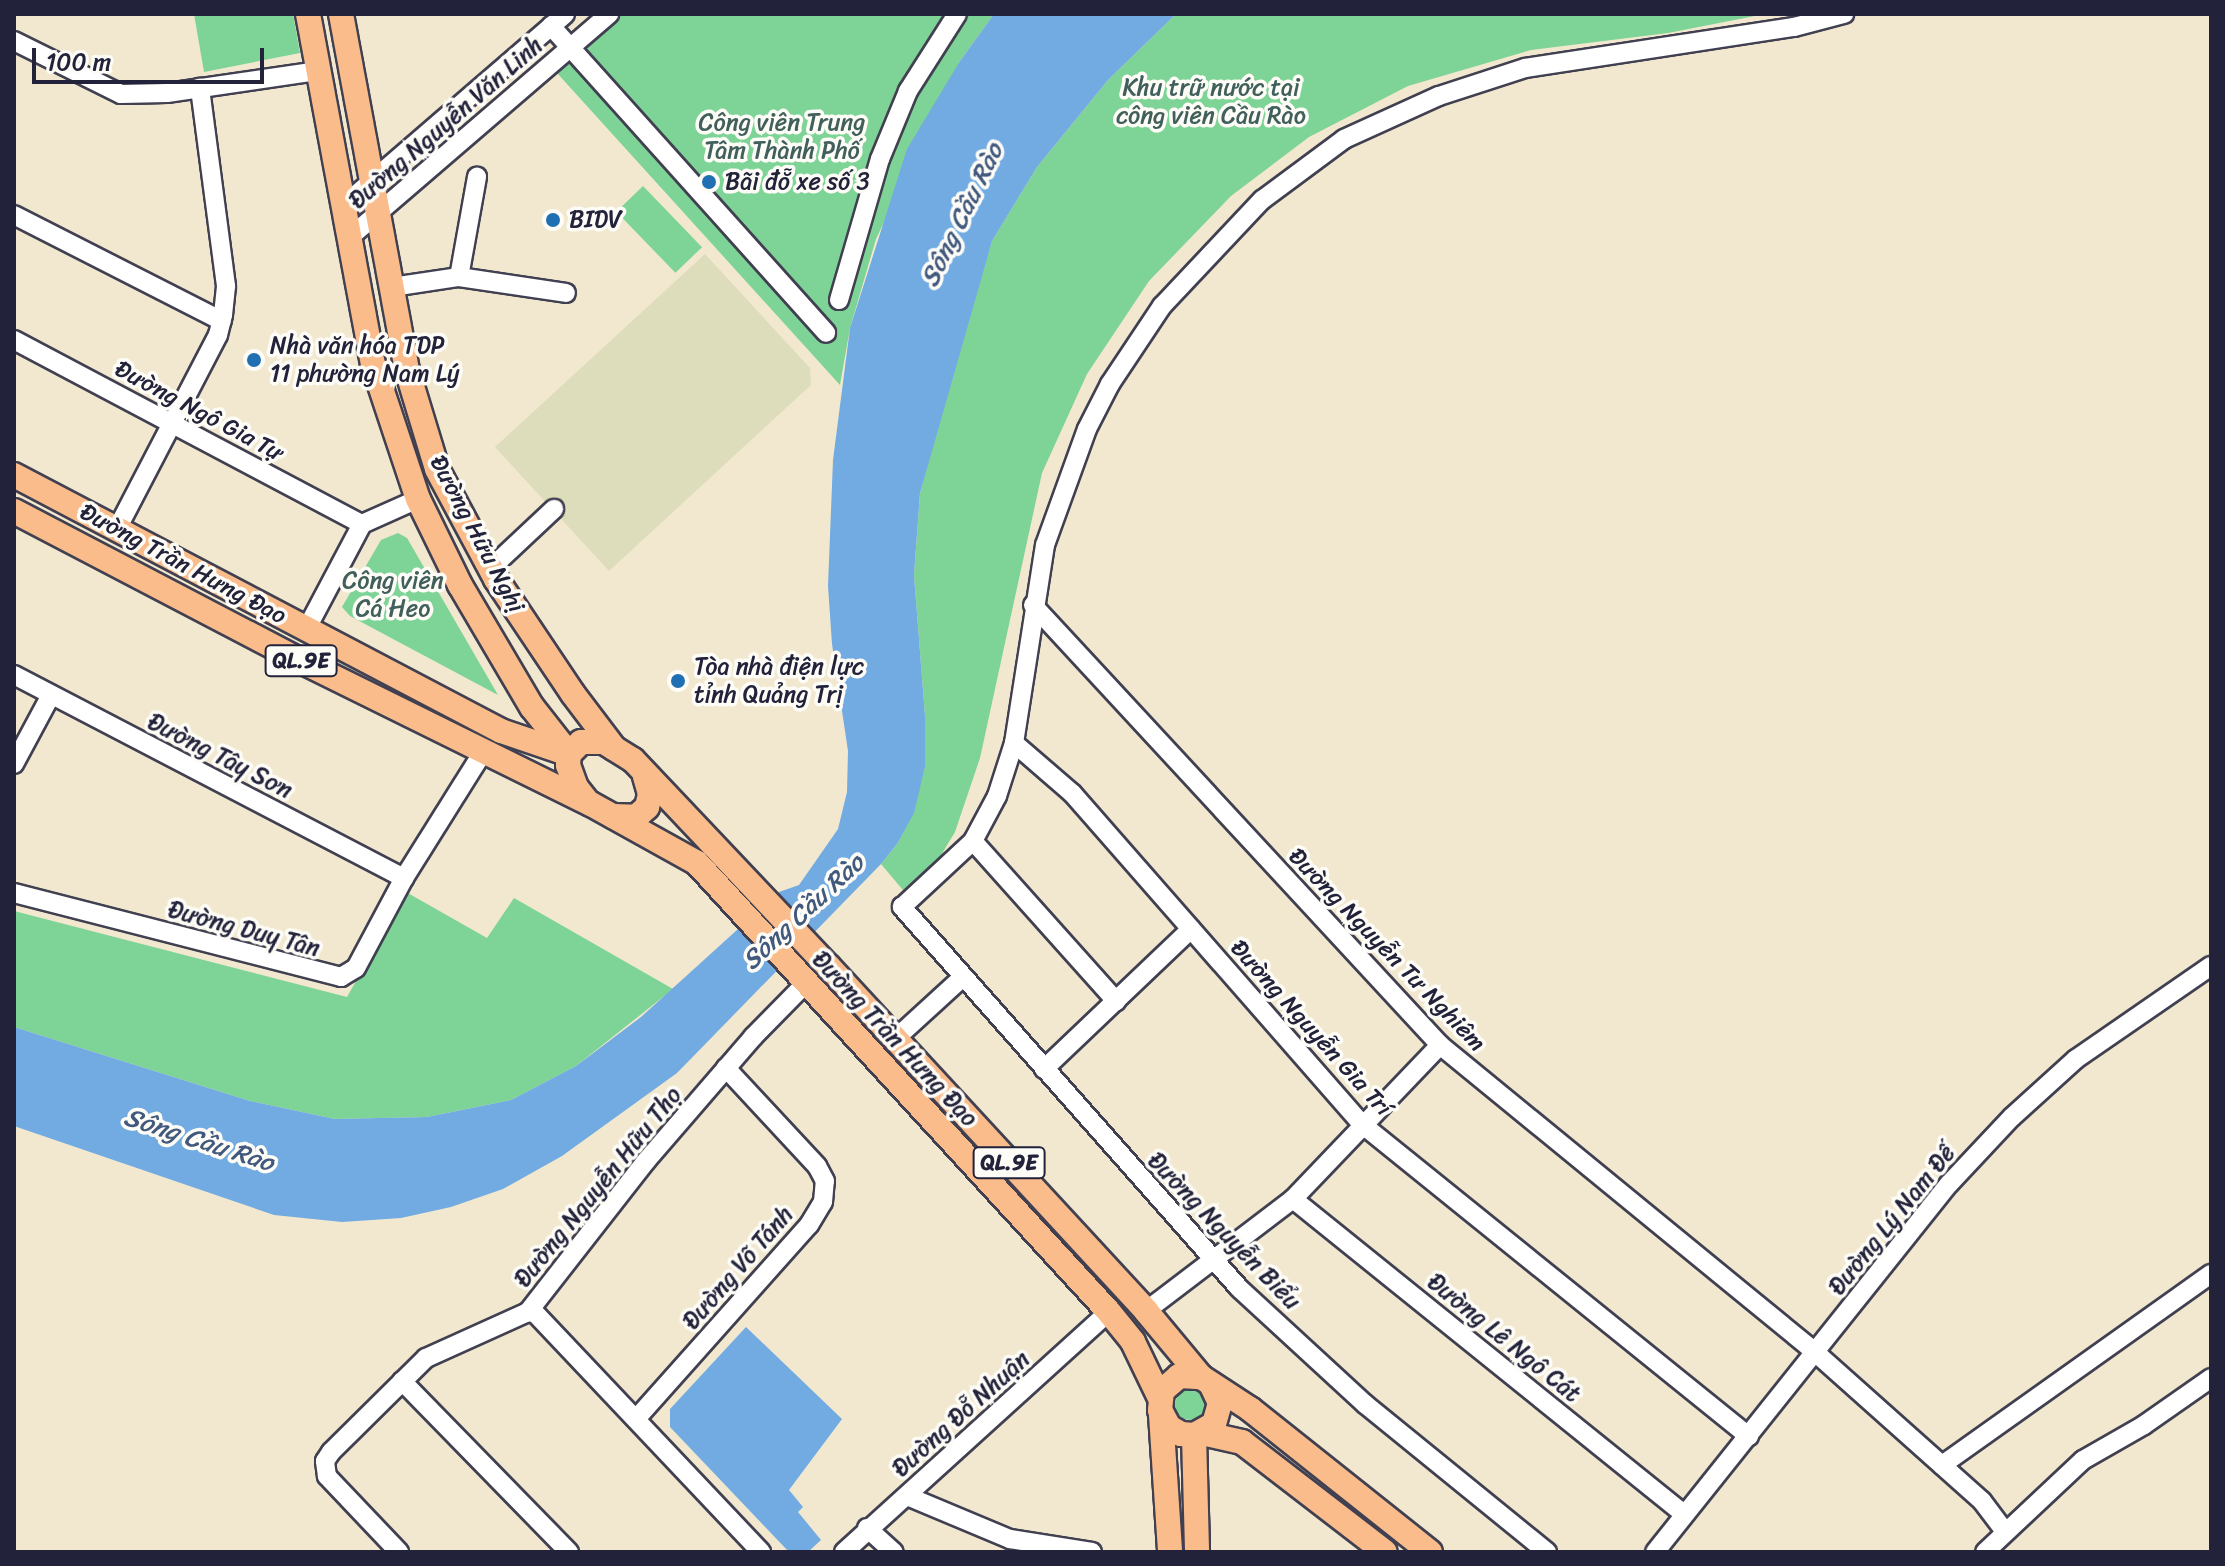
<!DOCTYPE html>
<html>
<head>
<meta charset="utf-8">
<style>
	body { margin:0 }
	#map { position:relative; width:2225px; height:1566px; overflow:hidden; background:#f1e8cf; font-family:Sriracha,sans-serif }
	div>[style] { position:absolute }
	.built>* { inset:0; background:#deddbb }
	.green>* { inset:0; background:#7ed396; transform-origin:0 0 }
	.round { border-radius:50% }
	.water>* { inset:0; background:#71abe2 }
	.roads { filter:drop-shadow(2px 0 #414051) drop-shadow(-2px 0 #414051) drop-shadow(0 2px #414051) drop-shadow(0 -2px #414051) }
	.minor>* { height:18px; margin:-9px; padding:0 9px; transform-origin:9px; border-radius:9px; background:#fff }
	.major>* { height:24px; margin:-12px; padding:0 12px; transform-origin:12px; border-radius:12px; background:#fabc8b }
	.dots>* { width:22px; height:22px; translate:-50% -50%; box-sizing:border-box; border:4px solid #fdfcf7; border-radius:50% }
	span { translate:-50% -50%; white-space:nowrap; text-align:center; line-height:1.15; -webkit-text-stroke:7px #fdfcf7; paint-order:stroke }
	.shield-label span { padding:2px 6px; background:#fdfcf7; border:2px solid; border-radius:6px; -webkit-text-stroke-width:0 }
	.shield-label { font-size:22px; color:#22223b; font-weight:700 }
	.park-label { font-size:24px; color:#42605b }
	.street-label { font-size:24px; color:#22223b }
	.poi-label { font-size:24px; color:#22223b }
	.left { translate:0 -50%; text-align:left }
	.water-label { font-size:26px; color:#42597e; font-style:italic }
	.frame { position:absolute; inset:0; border:16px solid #22223b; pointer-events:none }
	.scale { position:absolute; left:32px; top:48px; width:232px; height:36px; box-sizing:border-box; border:4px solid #22223b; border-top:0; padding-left:10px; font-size:24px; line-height:28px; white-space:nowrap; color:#22223b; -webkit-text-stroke:6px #fdfcf7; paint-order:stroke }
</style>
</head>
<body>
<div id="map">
	<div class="built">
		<div style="clip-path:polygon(705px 254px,810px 368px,811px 385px,609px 571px,495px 447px)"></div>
	</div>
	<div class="green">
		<div style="clip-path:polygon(194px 14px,293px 14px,300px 53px,204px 72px)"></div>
		<div style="clip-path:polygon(620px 14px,994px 14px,960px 61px,876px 239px,850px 328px,840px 385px,557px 73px)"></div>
		<div style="clip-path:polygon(1176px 14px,1765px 14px,1668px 33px,1531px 50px,1408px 86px,1309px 137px,1231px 196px,1149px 281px,1087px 374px,1042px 473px,980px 758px,955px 832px,932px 870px,908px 896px,881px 864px,897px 844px,913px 813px,925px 767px,925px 716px,914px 575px,920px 493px,957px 352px,992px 241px,1037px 167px,1108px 80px)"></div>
		<div style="left:643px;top:186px;width:85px;height:37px;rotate:46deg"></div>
		<div style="clip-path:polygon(398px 533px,407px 538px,498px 695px,350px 616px,342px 607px,381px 540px)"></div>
		<div style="clip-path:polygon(406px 892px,487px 938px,514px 898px,673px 989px,576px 1066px,511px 1100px,427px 1117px,335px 1119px,250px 1101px,14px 1027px,14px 911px,347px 997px)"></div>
		<div class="round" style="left:1175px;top:1390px;width:30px;height:30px"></div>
	</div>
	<div class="water">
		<div style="clip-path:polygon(994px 14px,1176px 14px,1108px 80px,1037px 167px,992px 241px,920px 493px,914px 575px,925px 716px,925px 767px,914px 813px,897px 844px,881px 864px,677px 1073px,562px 1156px,503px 1189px,451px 1207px,401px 1218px,342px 1222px,274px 1215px,14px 1126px,14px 1027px,250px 1101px,335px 1119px,427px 1117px,511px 1100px,576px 1066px,641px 1017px,779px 892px,799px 885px,838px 829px,847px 792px,848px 751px,832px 644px,828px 586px,833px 460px,850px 328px,907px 149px,960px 61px)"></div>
		<div style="clip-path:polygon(746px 1327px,842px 1419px,789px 1490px,803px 1507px,798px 1512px,821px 1540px,808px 1552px,789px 1552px,670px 1427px,670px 1409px)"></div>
	</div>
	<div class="roads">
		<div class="minor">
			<div style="left:551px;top:26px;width:412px;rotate:48.1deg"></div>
			<div style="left:14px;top:41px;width:119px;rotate:26.4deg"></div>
			<div style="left:121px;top:94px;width:46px;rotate:-1.2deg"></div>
			<div style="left:167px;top:93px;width:153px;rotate:-8.3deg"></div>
			<div style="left:344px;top:205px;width:292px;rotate:-40.8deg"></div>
			<div style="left:14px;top:215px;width:233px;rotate:27deg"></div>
			<div style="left:350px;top:237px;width:342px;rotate:-40.7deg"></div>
			<div style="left:459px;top:277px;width:102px;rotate:-79.8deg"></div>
			<div style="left:392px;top:287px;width:68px;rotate:-8.5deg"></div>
			<div style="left:459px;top:277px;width:108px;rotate:8.5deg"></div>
			<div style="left:839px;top:300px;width:147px;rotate:-73.8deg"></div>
			<div style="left:880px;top:159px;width:74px;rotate:-67.6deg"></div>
			<div style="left:908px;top:91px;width:91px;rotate:-57.5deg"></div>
			<div style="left:14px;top:340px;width:394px;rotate:27.9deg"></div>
			<div style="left:117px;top:529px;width:219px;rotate:-62.5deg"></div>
			<div style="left:218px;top:335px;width:21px;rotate:-76deg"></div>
			<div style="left:223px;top:315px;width:29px;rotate:-84deg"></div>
			<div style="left:226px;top:286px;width:200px;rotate:-97.5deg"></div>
			<div style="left:490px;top:569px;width:88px;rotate:-43.2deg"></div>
			<div style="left:1033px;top:605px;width:599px;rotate:47.23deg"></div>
			<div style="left:1440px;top:1045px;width:486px;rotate:39.3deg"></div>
			<div style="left:1816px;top:1353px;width:222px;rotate:41.7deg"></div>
			<div style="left:1982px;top:1501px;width:38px;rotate:53deg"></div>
			<div style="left:307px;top:628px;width:118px;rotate:-62.1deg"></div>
			<div style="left:362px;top:524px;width:61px;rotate:-24.1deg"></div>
			<div style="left:14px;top:675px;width:440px;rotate:27.5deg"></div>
			<div style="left:1014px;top:743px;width:77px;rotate:40.8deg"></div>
			<div style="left:1072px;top:793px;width:441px;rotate:48.8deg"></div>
			<div style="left:1363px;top:1125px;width:496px;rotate:38.9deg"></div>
			<div style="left:14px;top:764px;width:78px;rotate:-61.8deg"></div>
			<div style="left:973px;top:841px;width:215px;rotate:48.2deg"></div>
			<div style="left:14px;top:893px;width:338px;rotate:14.4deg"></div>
			<div style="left:341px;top:977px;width:17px;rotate:-31deg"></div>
			<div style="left:356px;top:968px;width:102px;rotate:-61.9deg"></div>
			<div style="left:404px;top:878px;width:149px;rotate:-57.9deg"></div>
			<div style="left:895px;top:1039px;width:92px;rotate:-42.4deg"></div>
			<div style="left:1044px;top:1069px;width:203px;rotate:-43.6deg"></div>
			<div style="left:1293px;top:1199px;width:502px;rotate:38.86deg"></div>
			<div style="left:1146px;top:1311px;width:185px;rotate:-37.3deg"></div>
			<div style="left:1293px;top:1199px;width:213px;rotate:-46.3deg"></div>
			<div style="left:528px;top:1312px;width:7px;rotate:8deg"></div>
			<div style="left:535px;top:1313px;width:329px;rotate:46.6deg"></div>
			<div style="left:402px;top:1381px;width:239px;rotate:45.7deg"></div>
			<div style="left:636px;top:1419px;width:260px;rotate:-48.3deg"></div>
			<div style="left:809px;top:1225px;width:27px;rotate:-59deg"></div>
			<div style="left:823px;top:1202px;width:21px;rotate:-85deg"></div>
			<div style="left:825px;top:1181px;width:17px;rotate:-118deg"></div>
			<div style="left:817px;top:1166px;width:134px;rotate:-132.9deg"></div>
			<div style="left:1942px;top:1465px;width:330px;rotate:-35.4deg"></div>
			<div style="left:907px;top:1496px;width:112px;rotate:22.7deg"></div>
			<div style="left:1010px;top:1539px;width:83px;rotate:9deg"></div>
			<div style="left:867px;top:1528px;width:36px;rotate:42deg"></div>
			<div style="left:399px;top:1552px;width:105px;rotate:-133.5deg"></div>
			<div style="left:327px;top:1476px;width:15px;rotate:-98deg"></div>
			<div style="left:325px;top:1461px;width:11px;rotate:-56deg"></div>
			<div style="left:331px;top:1452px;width:134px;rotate:-44.7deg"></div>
			<div style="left:426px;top:1358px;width:112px;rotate:-24.3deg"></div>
			<div style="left:528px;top:1312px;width:192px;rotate:-52deg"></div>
			<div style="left:646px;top:1161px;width:164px;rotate:-49.2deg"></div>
			<div style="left:753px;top:1037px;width:77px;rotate:-45.5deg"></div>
			<div style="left:844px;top:1552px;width:358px;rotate:-42.2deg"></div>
			<div style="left:1547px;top:1552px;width:235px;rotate:-140.9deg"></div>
			<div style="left:1365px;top:1404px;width:171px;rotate:-137.4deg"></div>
			<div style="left:1239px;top:1288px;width:509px;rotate:-131.49deg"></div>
			<div style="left:902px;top:907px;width:97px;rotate:-42.9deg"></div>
			<div style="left:973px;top:841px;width:51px;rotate:-61.9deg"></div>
			<div style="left:997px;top:796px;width:56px;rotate:-72.2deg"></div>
			<div style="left:1014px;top:743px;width:200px;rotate:-81.1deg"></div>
			<div style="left:1045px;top:545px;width:123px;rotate:-70.1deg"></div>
			<div style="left:1087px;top:429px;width:51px;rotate:-62.9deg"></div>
			<div style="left:1110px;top:384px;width:94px;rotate:-56.3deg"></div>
			<div style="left:1162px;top:306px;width:146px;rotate:-46.7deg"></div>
			<div style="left:1262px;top:200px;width:102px;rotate:-36.6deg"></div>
			<div style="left:1344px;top:139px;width:104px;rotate:-24.4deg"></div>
			<div style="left:1439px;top:96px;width:90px;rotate:-18deg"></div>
			<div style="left:1525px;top:68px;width:272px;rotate:-8.7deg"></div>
			<div style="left:1794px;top:27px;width:52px;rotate:-14.6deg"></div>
			<div style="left:1655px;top:1552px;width:471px;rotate:-51.4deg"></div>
			<div style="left:1949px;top:1184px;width:92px;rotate:-46.8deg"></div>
			<div style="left:2012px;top:1117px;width:86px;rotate:-42.2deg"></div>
			<div style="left:2076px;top:1059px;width:164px;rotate:-34.6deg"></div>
			<div style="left:1985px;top:1552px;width:134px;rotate:-43.2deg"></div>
			<div style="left:2083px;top:1460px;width:70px;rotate:-29.8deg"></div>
			<div style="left:2144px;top:1425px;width:82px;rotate:-35deg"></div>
		</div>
		<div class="major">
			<div style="left:308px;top:14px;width:356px;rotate:79.5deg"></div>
			<div style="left:373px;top:364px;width:142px;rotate:71.6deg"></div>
			<div style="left:418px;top:499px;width:96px;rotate:64deg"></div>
			<div style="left:460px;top:585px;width:142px;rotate:59.5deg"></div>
			<div style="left:532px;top:707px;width:60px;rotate:51.8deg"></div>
			<div style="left:341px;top:14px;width:362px;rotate:79.5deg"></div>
			<div style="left:407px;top:370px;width:103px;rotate:73.1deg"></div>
			<div style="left:437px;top:469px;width:125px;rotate:61.8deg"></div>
			<div style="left:496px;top:579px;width:138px;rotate:56.2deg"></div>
			<div style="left:573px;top:694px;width:68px;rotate:52.8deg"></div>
			<div style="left:14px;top:475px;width:550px;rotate:27.73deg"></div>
			<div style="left:501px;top:731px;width:72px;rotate:18.7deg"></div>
			<div style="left:14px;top:511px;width:315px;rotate:27.6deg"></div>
			<div style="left:293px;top:657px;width:332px;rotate:26.3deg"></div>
			<div style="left:591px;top:804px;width:121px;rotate:29.1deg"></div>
			<div style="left:697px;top:863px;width:609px;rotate:47.46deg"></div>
			<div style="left:1109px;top:1312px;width:38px;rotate:51deg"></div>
			<div style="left:1133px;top:1342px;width:62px;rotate:64.3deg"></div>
			<div style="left:586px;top:800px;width:16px;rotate:-128deg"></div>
			<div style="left:576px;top:787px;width:23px;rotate:-110deg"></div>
			<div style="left:568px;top:765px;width:11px;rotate:-85deg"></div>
			<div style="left:569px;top:754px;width:17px;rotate:-45deg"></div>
			<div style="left:581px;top:742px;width:23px"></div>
			<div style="left:604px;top:742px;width:34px;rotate:32deg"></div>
			<div style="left:633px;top:760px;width:285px;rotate:46.6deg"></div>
			<div style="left:829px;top:967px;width:468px;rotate:47.3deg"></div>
			<div style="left:1146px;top:1311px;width:86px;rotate:50.2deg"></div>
			<div style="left:613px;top:816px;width:23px;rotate:2deg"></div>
			<div style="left:636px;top:817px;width:15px;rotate:-42deg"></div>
			<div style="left:647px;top:807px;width:13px;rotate:-77deg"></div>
			<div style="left:650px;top:794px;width:18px;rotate:-106deg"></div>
			<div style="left:1211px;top:1384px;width:21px;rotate:65deg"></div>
			<div style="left:1220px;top:1403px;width:22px;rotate:106deg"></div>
			<div style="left:1214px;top:1424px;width:23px;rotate:151deg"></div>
			<div style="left:1194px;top:1435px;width:13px;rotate:-176deg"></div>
			<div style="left:1181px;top:1434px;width:14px;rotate:-150deg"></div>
			<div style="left:1169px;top:1427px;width:19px;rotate:-118deg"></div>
			<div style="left:1160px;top:1410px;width:19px;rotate:-84deg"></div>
			<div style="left:1162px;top:1391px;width:23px;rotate:-41deg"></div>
			<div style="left:1179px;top:1376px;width:22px;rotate:3deg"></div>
			<div style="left:1201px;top:1377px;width:59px;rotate:33.1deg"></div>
			<div style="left:1250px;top:1409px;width:230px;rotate:38.5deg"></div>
			<div style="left:1161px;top:1415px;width:137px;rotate:86.2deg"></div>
			<div style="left:1202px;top:1433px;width:41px;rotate:12.7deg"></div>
			<div style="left:1242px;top:1442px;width:180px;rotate:37.6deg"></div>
			<div style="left:1194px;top:1435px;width:117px;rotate:88.5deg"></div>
		</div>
	</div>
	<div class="dots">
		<div style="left:709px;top:182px;background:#1f6fb2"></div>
		<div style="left:553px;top:220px;background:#1f6fb2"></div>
		<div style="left:254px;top:360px;background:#1f6fb2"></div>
		<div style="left:678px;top:681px;background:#1f6fb2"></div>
	</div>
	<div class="shield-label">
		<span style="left:301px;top:661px">QL.9E</span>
		<span style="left:1009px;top:1163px">QL.9E</span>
	</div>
	<div class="park-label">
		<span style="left:1211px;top:102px">Khu trữ nước tại<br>công viên Cầu Rào</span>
		<span style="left:782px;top:137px">Công viên Trung<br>Tâm Thành Phố</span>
		<span style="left:393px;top:595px">Công viên<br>Cá Heo</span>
	</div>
	<div class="street-label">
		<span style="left:446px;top:123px;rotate:-41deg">Đường Nguyễn Văn Linh</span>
		<span style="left:199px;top:411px;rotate:28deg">Đường Ngô Gia Tự</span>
		<span style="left:477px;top:534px;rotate:62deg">Đường Hữu Nghị</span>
		<span style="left:183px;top:564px;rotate:28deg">Đường Trần Hưng Đạo</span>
		<span style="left:220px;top:756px;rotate:27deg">Đường Tây Sơn</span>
		<span style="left:244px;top:929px;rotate:15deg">Đường Duy Tân</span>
		<span style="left:1387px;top:950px;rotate:46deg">Đường Nguyễn Tư Nghiêm</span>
		<span style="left:1311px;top:1028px;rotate:48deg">Đường Nguyễn Gia Trí</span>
		<span style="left:895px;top:1039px;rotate:47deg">Đường Trần Hưng Đạo</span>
		<span style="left:598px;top:1187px;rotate:-51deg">Đường Nguyễn Hữu Thọ</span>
		<span style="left:1892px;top:1220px;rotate:-51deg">Đường Lý Nam Đế</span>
		<span style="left:1224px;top:1231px;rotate:46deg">Đường Nguyễn Biểu</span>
		<span style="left:738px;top:1268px;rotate:-49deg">Đường Võ Tánh</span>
		<span style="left:1504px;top:1338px;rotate:39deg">Đường Lê Ngô Cát</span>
		<span style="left:961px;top:1414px;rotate:-42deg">Đường Đỗ Nhuận</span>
	</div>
	<div class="poi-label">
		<span class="left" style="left:725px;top:182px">Bãi đỗ xe số 3</span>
		<span class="left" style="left:569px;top:220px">BIDV</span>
		<span class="left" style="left:270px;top:360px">Nhà văn hóa TDP<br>11 phường Nam Lý</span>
		<span class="left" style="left:694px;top:681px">Tòa nhà điện lực<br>tỉnh Quảng Trị</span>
	</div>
	<div class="water-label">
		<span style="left:962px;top:215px;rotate:-64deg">Sông Cầu Rào</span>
		<span style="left:803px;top:912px;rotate:-43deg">Sông Cầu Rào</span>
		<span style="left:199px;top:1140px;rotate:18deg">Sông Cầu Rào</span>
	</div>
	<div class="frame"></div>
	<div class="scale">100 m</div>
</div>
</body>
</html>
